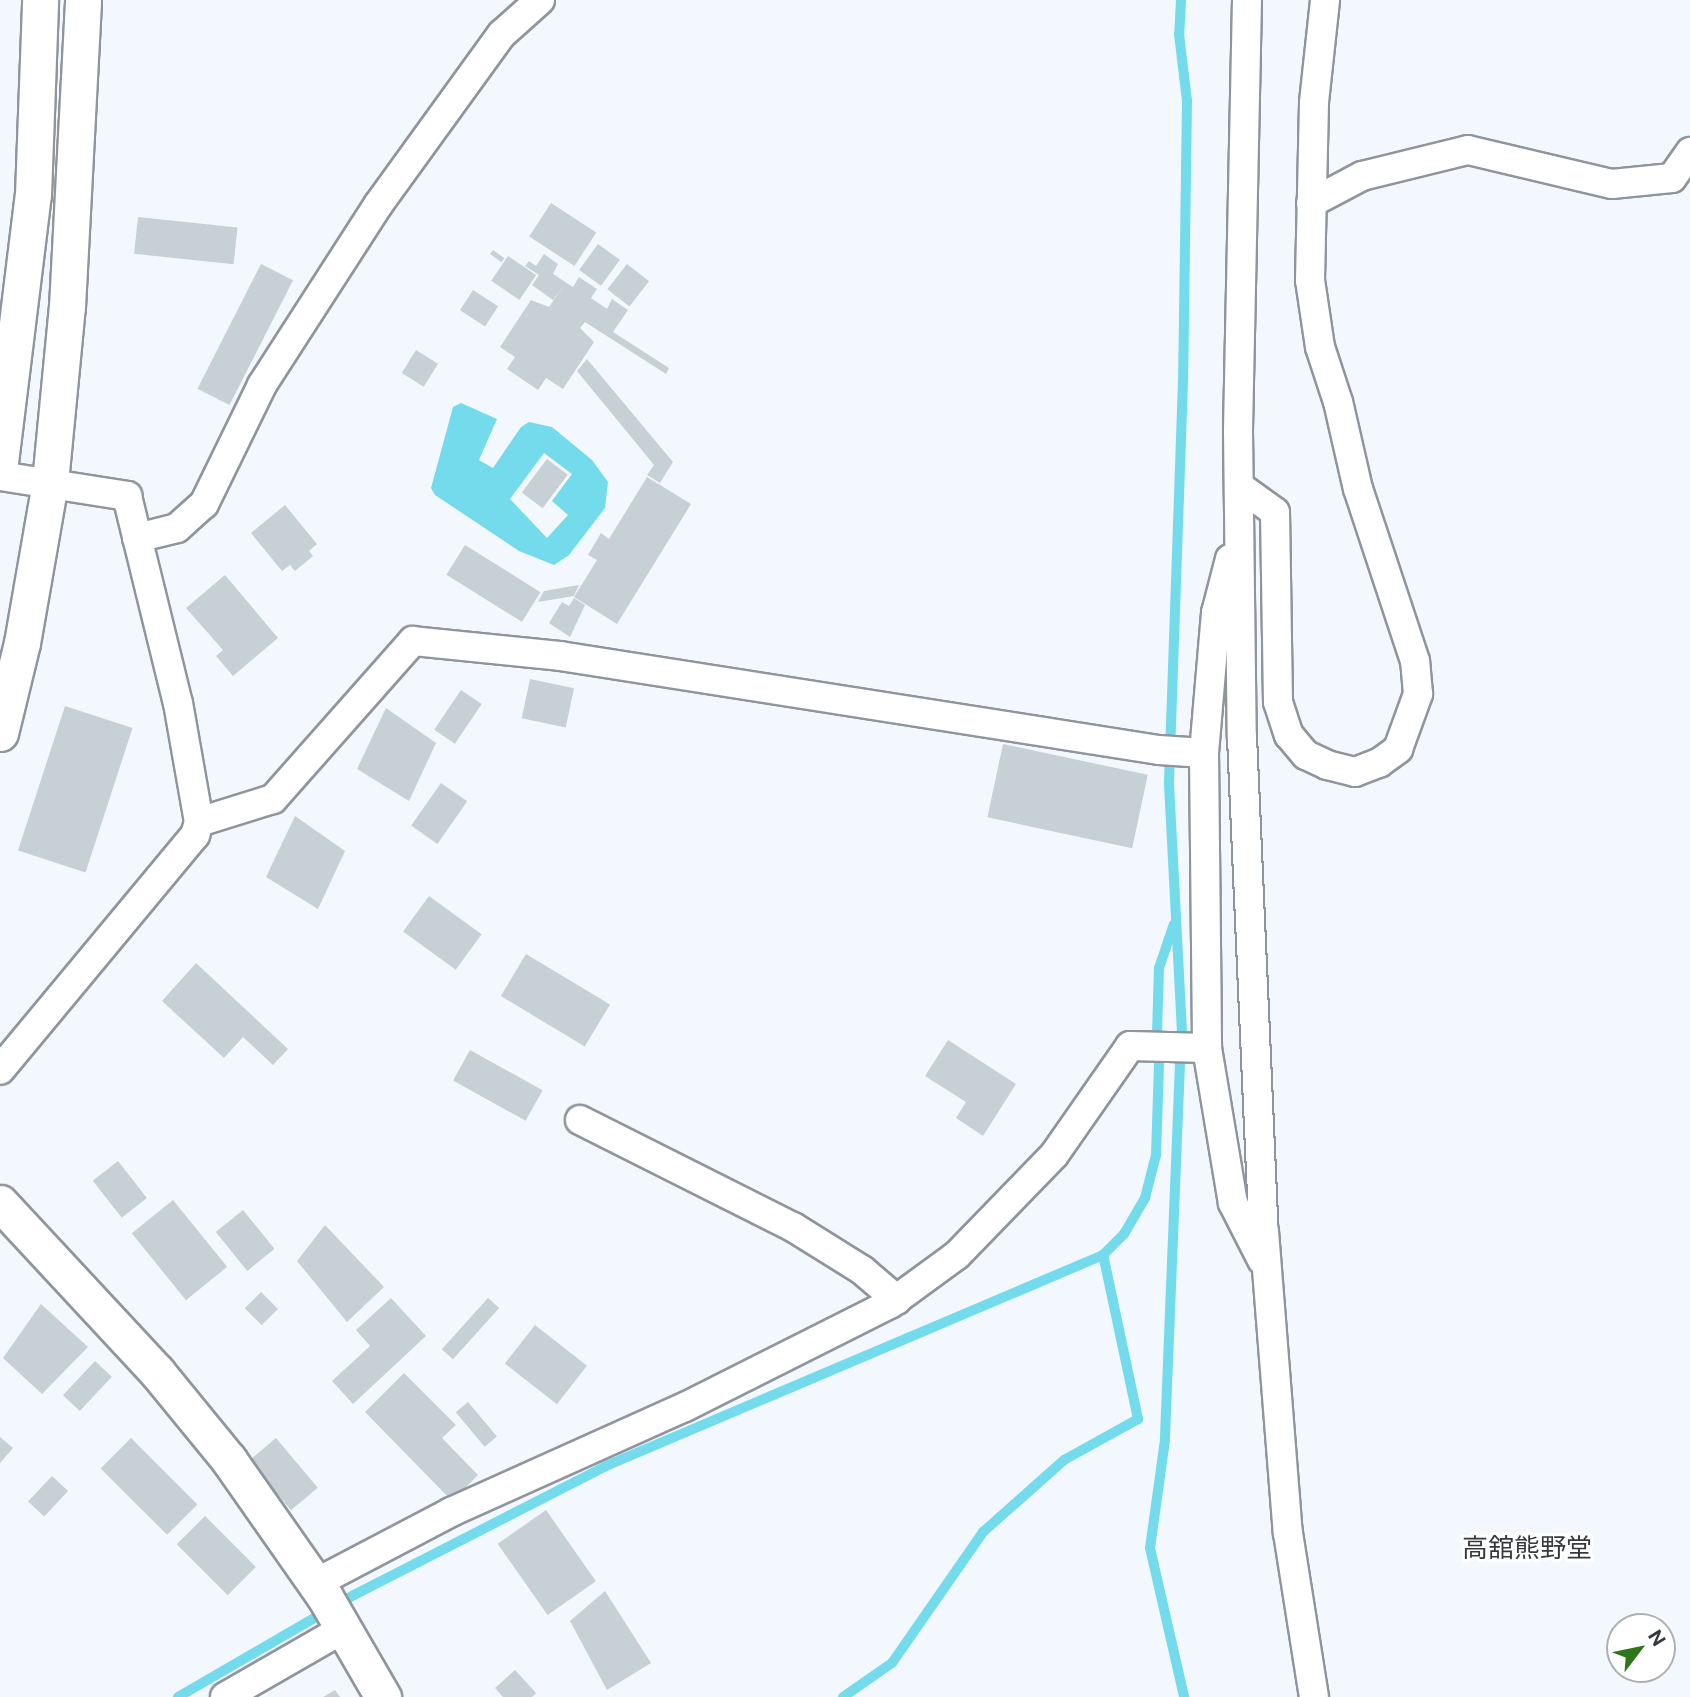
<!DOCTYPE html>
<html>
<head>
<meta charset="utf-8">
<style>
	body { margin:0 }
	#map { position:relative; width:1690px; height:1697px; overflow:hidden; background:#f3f8ff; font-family:"Public Sans","Noto Sans JP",sans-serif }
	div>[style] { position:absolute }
	.water>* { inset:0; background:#73dbeb }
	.stream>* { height:10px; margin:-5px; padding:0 5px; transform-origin:5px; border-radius:5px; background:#73dbeb }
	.building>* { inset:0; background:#c6d0d5; transform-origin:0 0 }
	.roads { filter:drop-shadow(2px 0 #8f959d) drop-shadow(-2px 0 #8f959d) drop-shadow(0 2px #8f959d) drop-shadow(0 -2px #8f959d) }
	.minor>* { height:28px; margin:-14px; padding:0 14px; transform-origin:14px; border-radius:14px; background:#fff }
	.tertiary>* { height:35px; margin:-17.5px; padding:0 17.5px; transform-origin:17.5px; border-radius:17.5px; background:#fff }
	span { translate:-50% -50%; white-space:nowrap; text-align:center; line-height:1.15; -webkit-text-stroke:6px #fff; paint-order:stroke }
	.quarter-label { font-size:26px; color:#36393c }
	.north { position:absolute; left:1606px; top:1613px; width:70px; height:70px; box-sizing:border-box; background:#fff; border:2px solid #afb0b1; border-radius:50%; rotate:58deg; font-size:19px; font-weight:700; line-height:28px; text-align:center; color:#36393c }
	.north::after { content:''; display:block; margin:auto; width:24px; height:32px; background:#2d7619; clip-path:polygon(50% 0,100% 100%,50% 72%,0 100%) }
</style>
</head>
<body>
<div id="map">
	<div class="water">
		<div style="clip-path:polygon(evenodd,461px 403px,497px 419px,479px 460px,493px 468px,521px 427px,529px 422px,552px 427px,592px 460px,608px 482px,605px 508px,569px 555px,554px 565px,519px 551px,435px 495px,431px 488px,453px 407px,461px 403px,544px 453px,572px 474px,552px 501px,568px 515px,547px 538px,510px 499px,544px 453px)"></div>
	</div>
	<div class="stream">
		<div style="left:1181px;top:0;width:34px;rotate:93deg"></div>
		<div style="left:1179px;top:34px;width:67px;rotate:83.2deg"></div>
		<div style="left:1187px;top:101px;width:280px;rotate:90.8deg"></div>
		<div style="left:1183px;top:381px;width:403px;rotate:92deg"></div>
		<div style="left:1169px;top:784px;width:249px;rotate:87deg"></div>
		<div style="left:1157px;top:1034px;width:66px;rotate:-88.3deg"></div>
		<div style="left:1159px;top:968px;width:46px;rotate:-71.2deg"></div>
		<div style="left:1180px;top:1063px;width:377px;rotate:92.3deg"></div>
		<div style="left:1165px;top:1440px;width:109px;rotate:97.9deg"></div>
		<div style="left:1150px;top:1548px;width:153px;rotate:77.1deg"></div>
		<div style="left:178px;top:1697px;width:203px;rotate:-30.1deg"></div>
		<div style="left:354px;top:1595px;width:283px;rotate:-27.1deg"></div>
		<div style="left:606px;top:1466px;width:540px;rotate:-23deg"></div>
		<div style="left:1103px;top:1255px;width:30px;rotate:-45deg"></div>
		<div style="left:1124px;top:1234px;width:42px;rotate:-59.7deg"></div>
		<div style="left:1145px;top:1198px;width:44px;rotate:-75.7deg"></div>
		<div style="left:1156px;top:1155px;width:91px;rotate:-88.1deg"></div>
		<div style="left:843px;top:1697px;width:60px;rotate:-34.8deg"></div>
		<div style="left:892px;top:1663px;width:160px;rotate:-55.2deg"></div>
		<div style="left:983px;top:1532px;width:108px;rotate:-41.6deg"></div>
		<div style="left:1064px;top:1460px;width:85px;rotate:-29deg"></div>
		<div style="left:1138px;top:1419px;width:168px;rotate:-102deg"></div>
	</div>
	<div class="building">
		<div style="left:551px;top:203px;width:54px;height:40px;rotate:33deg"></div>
		<div style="left:138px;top:217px;width:100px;height:37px;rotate:6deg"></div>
		<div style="left:598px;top:244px;width:27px;height:32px;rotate:36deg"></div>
		<div style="left:493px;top:250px;width:14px;height:5px;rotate:36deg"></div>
		<div style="clip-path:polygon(544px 254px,558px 264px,553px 274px,573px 287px,579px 277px,597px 289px,591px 298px,607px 309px,612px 299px,628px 310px,613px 332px,669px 368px,666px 374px,585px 322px,580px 328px,594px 342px,563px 389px,546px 378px,538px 390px,507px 369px,515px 357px,500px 347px,531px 300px,549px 307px,564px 285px,553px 300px,532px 285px,539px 275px,525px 266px,529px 261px,536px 266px)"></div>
		<div style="left:508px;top:256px;width:34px;height:30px;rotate:34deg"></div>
		<div style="left:261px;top:264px;width:36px;height:140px;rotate:27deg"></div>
		<div style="left:627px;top:264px;width:28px;height:32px;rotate:38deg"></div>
		<div style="left:473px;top:290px;width:30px;height:24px;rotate:33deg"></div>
		<div style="left:416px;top:350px;width:26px;height:27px;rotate:32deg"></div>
		<div style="clip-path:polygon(587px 359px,673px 462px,660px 483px,647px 475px,654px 465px,577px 371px)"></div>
		<div style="left:547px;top:459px;width:26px;height:42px;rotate:37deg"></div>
		<div style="clip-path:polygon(647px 477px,691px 504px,617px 624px,574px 597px,597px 560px,588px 555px,601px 533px,609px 539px)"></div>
		<div style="clip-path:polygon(285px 505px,317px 544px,309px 551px,313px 556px,295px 571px,290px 565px,282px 571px,251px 533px)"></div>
		<div style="left:465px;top:545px;width:89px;height:35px;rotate:32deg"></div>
		<div style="clip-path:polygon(225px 575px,278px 638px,233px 676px,216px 656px,223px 650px,186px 608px)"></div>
		<div style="clip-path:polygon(579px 585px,574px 596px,538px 602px,544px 591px)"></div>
		<div style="clip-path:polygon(574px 598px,585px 605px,570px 637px,549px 623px,562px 602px,569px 606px)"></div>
		<div style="left:530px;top:679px;width:45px;height:40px;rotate:12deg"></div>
		<div style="left:461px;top:690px;width:25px;height:48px;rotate:34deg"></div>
		<div style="left:65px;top:706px;width:71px;height:152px;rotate:18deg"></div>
		<div style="clip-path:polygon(386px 708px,436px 743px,409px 801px,357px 769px)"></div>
		<div style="left:1003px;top:744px;width:148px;height:75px;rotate:12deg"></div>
		<div style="left:441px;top:783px;width:32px;height:52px;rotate:35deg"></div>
		<div style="clip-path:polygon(295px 816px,345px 851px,318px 909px,266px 877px)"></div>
		<div style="left:429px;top:896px;width:65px;height:44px;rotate:36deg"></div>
		<div style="left:526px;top:954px;width:98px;height:49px;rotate:31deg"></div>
		<div style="clip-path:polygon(196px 963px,288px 1049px,273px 1065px,243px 1037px,224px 1058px,162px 1001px)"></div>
		<div style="clip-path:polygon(948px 1040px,1016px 1084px,983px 1136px,956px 1118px,966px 1102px,925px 1076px)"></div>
		<div style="left:470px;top:1050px;width:83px;height:35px;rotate:29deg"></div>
		<div style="left:118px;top:1161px;width:47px;height:32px;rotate:52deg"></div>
		<div style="left:173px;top:1200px;width:86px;height:53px;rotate:51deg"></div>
		<div style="left:243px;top:1210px;width:50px;height:35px;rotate:51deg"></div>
		<div style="clip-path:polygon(325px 1225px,384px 1287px,347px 1322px,297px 1261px)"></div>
		<div style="left:261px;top:1292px;width:24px;height:23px;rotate:45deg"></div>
		<div style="clip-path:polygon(391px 1298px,426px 1336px,353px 1404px,332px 1381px,370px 1346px,356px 1330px)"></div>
		<div style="left:488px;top:1298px;width:15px;height:69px;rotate:42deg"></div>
		<div style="clip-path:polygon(41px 1304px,88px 1347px,42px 1394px,3px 1358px)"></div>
		<div style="left:535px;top:1325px;width:66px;height:49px;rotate:38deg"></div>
		<div style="left:95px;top:1361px;width:23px;height:47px;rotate:43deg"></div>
		<div style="clip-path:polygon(404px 1373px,456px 1425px,442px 1438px,478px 1475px,452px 1501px,365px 1412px)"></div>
		<div style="left:468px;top:1402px;width:45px;height:16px;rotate:50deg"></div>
		<div style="clip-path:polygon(0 1437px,13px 1448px,0 1463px)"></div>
		<div style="left:131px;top:1438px;width:94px;height:43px;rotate:45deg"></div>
		<div style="left:276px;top:1438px;width:65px;height:35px;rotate:50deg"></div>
		<div style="left:52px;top:1476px;width:22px;height:35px;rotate:43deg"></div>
		<div style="left:546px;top:1510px;width:87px;height:59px;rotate:55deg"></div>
		<div style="left:205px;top:1516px;width:72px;height:40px;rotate:45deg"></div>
		<div style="clip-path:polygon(605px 1591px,651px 1663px,607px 1690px,570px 1621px)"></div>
		<div style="clip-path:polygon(515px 1670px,536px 1693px,532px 1697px,503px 1697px,495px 1688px)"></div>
		<div style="clip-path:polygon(335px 1690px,340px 1697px,323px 1697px)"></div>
	</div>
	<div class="roads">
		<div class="minor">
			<div style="left:1247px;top:0;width:431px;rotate:91.2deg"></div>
			<div style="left:1238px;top:431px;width:306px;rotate:89.3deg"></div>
			<div style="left:1242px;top:737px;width:494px;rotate:87.5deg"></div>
			<div style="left:1264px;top:1231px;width:303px;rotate:85.5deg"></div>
			<div style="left:1288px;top:1533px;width:166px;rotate:81deg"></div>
			<div style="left:1311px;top:203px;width:58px;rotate:-27.9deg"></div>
			<div style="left:1362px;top:176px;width:109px;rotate:-13.8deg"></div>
			<div style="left:1468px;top:150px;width:148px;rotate:13.3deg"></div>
			<div style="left:1612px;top:184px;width:60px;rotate:-5.7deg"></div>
			<div style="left:1672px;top:178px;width:32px;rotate:-55deg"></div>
			<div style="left:0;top:476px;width:129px;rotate:8.9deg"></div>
			<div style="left:127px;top:496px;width:213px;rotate:76.2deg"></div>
			<div style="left:178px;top:703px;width:121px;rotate:80deg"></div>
			<div style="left:199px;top:822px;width:14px;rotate:107deg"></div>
			<div style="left:195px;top:835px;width:305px;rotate:129.7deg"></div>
			<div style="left:1239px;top:486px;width:44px;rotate:35.8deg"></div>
			<div style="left:1275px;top:512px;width:190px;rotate:89.1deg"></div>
			<div style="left:1278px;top:702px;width:35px;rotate:72deg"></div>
			<div style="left:1289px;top:735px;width:26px;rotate:50deg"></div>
			<div style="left:1306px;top:755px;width:23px;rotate:25deg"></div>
			<div style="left:1327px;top:765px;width:29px;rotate:14deg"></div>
			<div style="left:1355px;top:772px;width:26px;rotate:-21deg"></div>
			<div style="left:1379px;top:763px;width:24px;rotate:-36deg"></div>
			<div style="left:1398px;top:749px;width:59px;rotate:-70deg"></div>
			<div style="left:1418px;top:694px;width:33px;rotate:-95deg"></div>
			<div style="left:1415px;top:661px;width:181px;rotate:-108.3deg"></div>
			<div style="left:1358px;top:489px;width:89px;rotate:-102.9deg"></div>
			<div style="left:1338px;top:402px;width:58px;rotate:-108.1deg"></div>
			<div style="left:1320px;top:347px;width:68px;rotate:-98.5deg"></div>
			<div style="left:1310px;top:280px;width:178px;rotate:-88.7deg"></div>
			<div style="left:1314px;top:102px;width:103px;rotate:-83.8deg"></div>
			<div style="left:137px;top:538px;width:41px;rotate:-14deg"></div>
			<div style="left:177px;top:528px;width:36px;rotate:-42deg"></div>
			<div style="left:204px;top:504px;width:132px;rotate:-64deg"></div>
			<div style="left:262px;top:385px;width:214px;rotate:-57.2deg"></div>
			<div style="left:378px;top:205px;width:211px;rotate:-54.1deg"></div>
			<div style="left:502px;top:34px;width:51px;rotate:-41.8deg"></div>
			<div style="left:1204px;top:753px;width:141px;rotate:-85.1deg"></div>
			<div style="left:1216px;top:613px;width:56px;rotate:-75.5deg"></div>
			<div style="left:199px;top:822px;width:77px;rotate:-17.3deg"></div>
			<div style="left:273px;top:799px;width:211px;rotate:-48.5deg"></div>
			<div style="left:413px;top:641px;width:148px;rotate:5.8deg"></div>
			<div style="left:560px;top:656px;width:606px;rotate:8.92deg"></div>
			<div style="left:1159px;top:750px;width:45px;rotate:3.8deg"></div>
			<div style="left:1204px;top:753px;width:295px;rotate:89.4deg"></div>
			<div style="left:580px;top:1120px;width:238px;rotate:26.7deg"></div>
			<div style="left:793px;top:1227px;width:81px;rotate:31.9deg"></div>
			<div style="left:862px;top:1270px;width:46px;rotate:40.6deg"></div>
			<div style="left:316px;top:1583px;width:153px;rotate:-27.7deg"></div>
			<div style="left:451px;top:1512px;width:256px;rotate:-24.2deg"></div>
			<div style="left:685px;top:1407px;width:229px;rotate:-26.7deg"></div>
			<div style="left:890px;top:1304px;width:83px;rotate:-36.2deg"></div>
			<div style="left:957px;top:1255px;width:139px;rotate:-45.9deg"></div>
			<div style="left:1054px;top:1155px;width:133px;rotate:-55.1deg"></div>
			<div style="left:1130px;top:1046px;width:77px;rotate:1.5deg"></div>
			<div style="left:1207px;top:1048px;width:157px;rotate:80.5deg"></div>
			<div style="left:1233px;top:1203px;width:64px;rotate:63deg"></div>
			<div style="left:225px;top:1697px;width:138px;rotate:-29.9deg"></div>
		</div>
		<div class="tertiary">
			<div style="left:0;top:462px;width:269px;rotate:-83deg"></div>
			<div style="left:33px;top:195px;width:195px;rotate:-87.9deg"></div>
			<div style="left:0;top:733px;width:93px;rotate:-76.3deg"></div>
			<div style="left:22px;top:643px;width:163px;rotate:-80.1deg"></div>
			<div style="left:50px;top:482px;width:176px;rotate:-84.5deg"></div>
			<div style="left:67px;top:307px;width:307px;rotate:-87deg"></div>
			<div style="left:0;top:1203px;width:231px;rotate:47.1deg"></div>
			<div style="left:157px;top:1372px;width:114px;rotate:50.7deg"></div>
			<div style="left:229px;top:1460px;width:167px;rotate:55deg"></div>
			<div style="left:325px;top:1597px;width:116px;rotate:59.9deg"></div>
		</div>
	</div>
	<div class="quarter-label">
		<span style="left:1527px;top:1548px">高舘熊野堂</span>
	</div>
	<div class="north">N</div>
</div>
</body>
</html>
